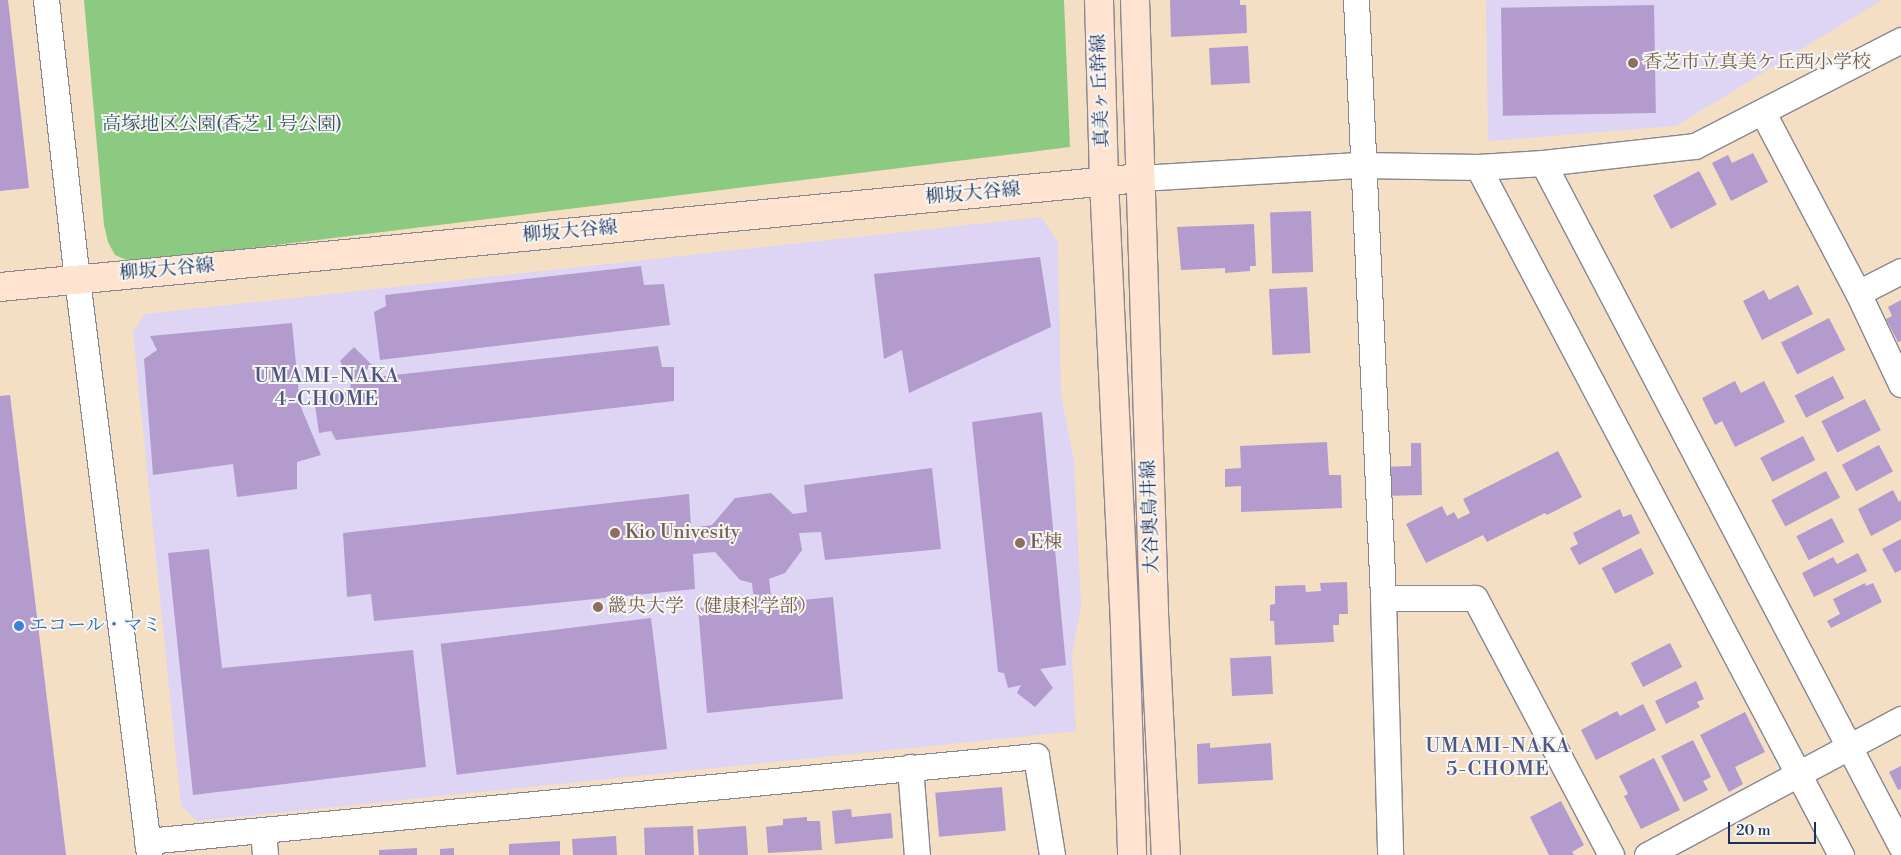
<!DOCTYPE html>
<html>
<head>
<meta charset="utf-8">
<style>
	body { margin:0 }
	#map { position:relative; width:1901px; height:855px; overflow:hidden; background:#f4dfc4; font-family:"Libre Bodoni","Noto Serif JP",serif }
	div>[style] { position:absolute }
	.built>* { inset:0; background:#ded5f5 }
	.green>* { inset:0; background:#8cca81 }
	.building>* { inset:0; background:#b39bce; transform-origin:0 0 }
	.roads { filter:drop-shadow(1px 0 #888791) drop-shadow(-1px 0 #888791) drop-shadow(0 1px #888791) drop-shadow(0 -1px #888791) }
	.street>* { height:25px; margin:-12.5px; padding:0 12.5px; transform-origin:12.5px; border-radius:12.5px; background:#fff }
	.secondary>* { height:28px; margin:-14px; padding:0 14px; transform-origin:14px; border-radius:14px; background:#fee3d1 }
	.dots>* { width:14px; height:14px; translate:-50% -50%; box-sizing:border-box; border:2px solid #f6f6f2; border-radius:50% }
	span { translate:-50% -50%; white-space:nowrap; text-align:center; line-height:1.15; -webkit-text-stroke:4px #f6f6f2; paint-order:stroke }
	.education-label { font-size:19px; color:#785e54 }
	.left { translate:0 -50%; text-align:left }
	.street-label { font-size:19px; color:#1b2f5e }
	.park-label { font-size:19px; color:#375667 }
	.shop-label { font-size:19px; color:#366cbe }
	.neighbourhood-label { font-size:20px; color:#505585; letter-spacing:1px }
	.scale { position:absolute; left:1728px; top:822px; width:88px; height:22px; box-sizing:border-box; border:2px solid #1b2f5e; border-top:0; padding-left:6px; font-size:15px; line-height:18px; white-space:nowrap; color:#1b2f5e; -webkit-text-stroke:4px #f6f6f2; paint-order:stroke }
</style>
</head>
<body>
<div id="map">
	<div class="built">
		<div style="clip-path:polygon(1486px 0,1882px 0,1676px 126px,1488px 141px)"></div>
		<div style="clip-path:polygon(1041px 217px,1058px 242px,1061px 395px,1074px 460px,1081px 607px,1072px 655px,1076px 731px,197px 821px,181px 806px,133px 332px,145px 314px)"></div>
	</div>
	<div class="green">
		<div style="clip-path:polygon(84px 0,1064px 0,1070px 147px,172px 258px,129px 261px,115px 255px,108px 242px,104px 225px)"></div>
	</div>
	<div class="building">
		<div style="clip-path:polygon(0 0,8px 0,29px 188px,0 191px)"></div>
		<div style="clip-path:polygon(1170px 0,1240px 0,1240px 5px,1246px 5px,1247px 33px,1171px 37px)"></div>
		<div style="left:1654px;top:5px;width:108px;height:153px;rotate:89deg"></div>
		<div style="left:1248px;top:46px;width:37px;height:39px;rotate:87deg"></div>
		<div style="clip-path:polygon(1753px 153px,1768px 182px,1731px 201px,1712px 163px,1728px 155px,1732px 163px)"></div>
		<div style="left:1699px;top:171px;width:38px;height:52px;rotate:62deg"></div>
		<div style="left:1311px;top:211px;width:61px;height:41px;rotate:88deg"></div>
		<div style="clip-path:polygon(1254px 224px,1256px 266px,1250px 266px,1250px 271px,1225px 273px,1225px 268px,1181px 270px,1177px 227px)"></div>
		<div style="clip-path:polygon(1040px 257px,1051px 327px,909px 393px,902px 350px,884px 359px,874px 274px)"></div>
		<div style="clip-path:polygon(641px 266px,644px 285px,664px 284px,670px 325px,380px 360px,374px 312px,386px 306px,385px 295px)"></div>
		<div style="clip-path:polygon(1798px 285px,1813px 314px,1762px 340px,1743px 301px,1764px 290px,1769px 300px)"></div>
		<div style="left:1307px;top:287px;width:66px;height:38px;rotate:87deg"></div>
		<div style="clip-path:polygon(1901px 300px,1901px 341px,1898px 342px,1886px 319px,1892px 316px,1888px 307px)"></div>
		<div style="left:1829px;top:318px;width:36px;height:54px;rotate:63deg"></div>
		<div style="clip-path:polygon(292px 323px,300px 405px,321px 455px,297px 462px,297px 489px,237px 497px,233px 464px,153px 475px,144px 359px,157px 350px,150px 336px)"></div>
		<div style="clip-path:polygon(658px 346px,662px 367px,674px 367px,674px 401px,336px 440px,331px 431px,319px 433px,314px 398px,351px 391px,350px 378px,340px 361px,354px 347px,372px 365px,364px 372px,367px 378px)"></div>
		<div style="left:1833px;top:376px;width:25px;height:43px;rotate:63deg"></div>
		<div style="clip-path:polygon(1735px 381px,1741px 393px,1764px 381px,1785px 422px,1735px 447px,1722px 421px,1715px 425px,1702px 398px)"></div>
		<div style="clip-path:polygon(10px 395px,66px 855px,0 855px,0 396px)"></div>
		<div style="left:1865px;top:399px;width:35px;height:49px;rotate:63deg"></div>
		<div style="clip-path:polygon(1042px 412px,1066px 665px,1040px 669px,1053px 688px,1035px 707px,1017px 693px,1021px 685px,1008px 688px,1004px 673px,998px 672px,972px 422px)"></div>
		<div style="left:1803px;top:436px;width:27px;height:48px;rotate:63deg"></div>
		<div style="clip-path:polygon(1327px 442px,1329px 475px,1341px 475px,1342px 508px,1241px 512px,1241px 486px,1225px 487px,1225px 469px,1241px 468px,1240px 446px)"></div>
		<div style="clip-path:polygon(1411px 443px,1421px 443px,1422px 495px,1386px 496px,1385px 467px,1411px 466px)"></div>
		<div style="left:1879px;top:445px;width:30px;height:42px;rotate:62deg"></div>
		<div style="clip-path:polygon(1558px 451px,1582px 497px,1547px 515px,1545px 513px,1487px 542px,1483px 535px,1426px 563px,1406px 524px,1442px 506px,1447px 516px,1454px 512px,1458px 519px,1470px 513px,1463px 499px)"></div>
		<div style="clip-path:polygon(932px 468px,941px 549px,825px 560px,821px 532px,799px 533px,802px 550px,785px 573px,769px 579px,772px 603px,833px 597px,843px 699px,707px 713px,698px 608px,754px 603px,752px 583px,740px 580px,715px 552px,693px 554px,695px 589px,374px 621px,371px 594px,347px 597px,343px 533px,689px 494px,691px 528px,712px 525px,735px 498px,771px 493px,793px 514px,807px 512px,804px 485px)"></div>
		<div style="left:1826px;top:471px;width:30px;height:62px;rotate:62deg"></div>
		<div style="clip-path:polygon(1893px 490px,1899px 502px,1901px 500px,1901px 520px,1871px 536px,1858px 509px)"></div>
		<div style="clip-path:polygon(1620px 509px,1623px 517px,1631px 514px,1640px 533px,1579px 565px,1570px 548px,1578px 544px,1573px 533px)"></div>
		<div style="left:1832px;top:518px;width:27px;height:40px;rotate:63deg"></div>
		<div style="clip-path:polygon(1901px 539px,1901px 570px,1895px 573px,1882px 549px)"></div>
		<div style="left:1641px;top:548px;width:29px;height:44px;rotate:63deg"></div>
		<div style="clip-path:polygon(209px 549px,222px 668px,413px 650px,426px 767px,193px 795px,168px 553px)"></div>
		<div style="clip-path:polygon(1858px 553px,1867px 571px,1814px 597px,1802px 573px,1833px 557px,1837px 564px)"></div>
		<div style="clip-path:polygon(1347px 582px,1348px 614px,1339px 614px,1339px 625px,1333px 625px,1334px 642px,1275px 645px,1274px 621px,1270px 621px,1270px 605px,1275px 604px,1275px 586px,1305px 585px,1306px 592px,1321px 591px,1320px 583px)"></div>
		<div style="clip-path:polygon(1865px 583px,1866px 586px,1873px 583px,1882px 602px,1831px 628px,1827px 621px,1840px 614px,1833px 599px)"></div>
		<div style="left:651px;top:618px;width:132px;height:212px;rotate:83deg"></div>
		<div style="left:1670px;top:643px;width:27px;height:44px;rotate:63deg"></div>
		<div style="left:1271px;top:656px;width:38px;height:41px;rotate:87deg"></div>
		<div style="clip-path:polygon(1696px 681px,1704px 699px,1697px 702px,1700px 707px,1666px 724px,1655px 701px)"></div>
		<div style="clip-path:polygon(1643px 704px,1656px 730px,1596px 760px,1581px 730px,1617px 711px,1620px 716px)"></div>
		<div style="clip-path:polygon(1745px 712px,1765px 752px,1735px 767px,1743px 784px,1729px 792px,1700px 735px)"></div>
		<div style="clip-path:polygon(1693px 740px,1711px 777px,1703px 781px,1708px 790px,1684px 802px,1661px 756px)"></div>
		<div style="clip-path:polygon(1210px 743px,1210px 748px,1271px 743px,1273px 780px,1198px 784px,1197px 744px)"></div>
		<div style="clip-path:polygon(1654px 758px,1680px 810px,1641px 829px,1624px 796px,1628px 794px,1619px 776px)"></div>
		<div style="clip-path:polygon(1901px 766px,1901px 789px,1898px 790px,1889px 772px)"></div>
		<div style="left:1002px;top:787px;width:44px;height:67px;rotate:85deg"></div>
		<div style="clip-path:polygon(1561px 801px,1584px 845px,1572px 852px,1574px 855px,1549px 855px,1530px 817px)"></div>
		<div style="clip-path:polygon(851px 809px,852px 817px,891px 813px,893px 838px,835px 844px,832px 811px)"></div>
		<div style="clip-path:polygon(807px 817px,807px 821px,820px 821px,822px 850px,768px 853px,766px 827px,783px 825px,783px 819px)"></div>
		<div style="left:693px;top:826px;width:29px;height:49px;rotate:88deg"></div>
		<div style="left:746px;top:826px;width:29px;height:49px;rotate:86deg"></div>
		<div style="clip-path:polygon(616px 836px,617px 855px,573px 855px,572px 839px)"></div>
		<div style="clip-path:polygon(560px 841px,560px 855px,509px 855px,509px 844px)"></div>
		<div style="clip-path:polygon(417px 848px,417px 855px,379px 855px,379px 850px)"></div>
		<div style="clip-path:polygon(454px 848px,454px 855px,440px 855px,440px 849px)"></div>
	</div>
	<div class="roads">
		<div class="street">
			<div style="left:46px;top:0;width:281px;rotate:83.7deg"></div>
			<div style="left:77px;top:279px;width:580px;rotate:82.87deg"></div>
			<div style="left:1356px;top:0;width:599px;rotate:87.41deg"></div>
			<div style="left:1383px;top:598px;width:257px;rotate:88.4deg"></div>
			<div style="left:1763px;top:113px;width:204px;rotate:62.2deg"></div>
			<div style="left:1858px;top:293px;width:101px;rotate:64.7deg"></div>
			<div style="left:1543px;top:163px;width:771px;rotate:62.34deg"></div>
			<div style="left:1478px;top:167px;width:778px;rotate:62.18deg"></div>
			<div style="left:1140px;top:178px;width:222px;rotate:-3.4deg"></div>
			<div style="left:1362px;top:165px;width:116px;rotate:1deg"></div>
			<div style="left:1478px;top:167px;width:65px;rotate:-3.5deg"></div>
			<div style="left:1543px;top:163px;width:153px;rotate:-6.4deg"></div>
			<div style="left:1695px;top:146px;width:232px;rotate:-27.2deg"></div>
			<div style="left:1858px;top:293px;width:48px;rotate:-27.1deg"></div>
			<div style="left:1383px;top:598px;width:92px"></div>
			<div style="left:1475px;top:598px;width:291px;rotate:62.1deg"></div>
			<div style="left:910px;top:767px;width:88px;rotate:85.5deg"></div>
			<div style="left:263px;top:831px;width:24px;rotate:85deg"></div>
			<div style="left:147px;top:841px;width:893px;rotate:-5.46deg"></div>
			<div style="left:1036px;top:756px;width:100px;rotate:80.8deg"></div>
			<div style="left:1647px;top:855px;width:288px;rotate:-28.2deg"></div>
		</div>
		<div class="secondary">
			<div style="left:1099px;top:0;width:181px;rotate:88.4deg"></div>
			<div style="left:1104px;top:181px;width:448px;rotate:87.3deg"></div>
			<div style="left:1125px;top:629px;width:226px;rotate:88.2deg"></div>
			<div style="left:1135px;top:0;width:613px;rotate:88.22deg"></div>
			<div style="left:1154px;top:613px;width:242px;rotate:87.2deg"></div>
			<div style="left:0;top:287px;width:1145px;rotate:-5.46deg"></div>
		</div>
	</div>
	<div class="dots">
		<div style="left:1633px;top:63px;background:#8d6e63"></div>
		<div style="left:615px;top:533px;background:#8d6e63"></div>
		<div style="left:1020px;top:543px;background:#8d6e63"></div>
		<div style="left:598px;top:607px;background:#8d6e63"></div>
		<div style="left:19px;top:626px;background:#3f7fe0"></div>
	</div>
	<div class="education-label">
		<span class="left" style="left:1643px;top:63px">香芝市立真美ケ丘西小学校</span>
		<span class="left" style="left:625px;top:533px">Kio Univesity</span>
		<span class="left" style="left:1030px;top:543px">E棟</span>
		<span class="left" style="left:608px;top:607px">畿央大学（健康科学部）</span>
	</div>
	<div class="street-label">
		<span style="left:1101px;top:91px;rotate:-92deg">真美ヶ丘幹線</span>
		<span style="left:973px;top:194px;rotate:-5deg">柳坂大谷線</span>
		<span style="left:570px;top:232px;rotate:-5deg">柳坂大谷線</span>
		<span style="left:167px;top:270px;rotate:-5deg">柳坂大谷線</span>
		<span style="left:1151px;top:517px;rotate:-92deg">大谷奥鳥井線</span>
	</div>
	<div class="park-label">
		<span style="left:222px;top:125px">高塚地区公園(香芝１号公園)</span>
	</div>
	<div class="shop-label">
		<span class="left" style="left:29px;top:626px">エコール・マミ</span>
	</div>
	<div class="neighbourhood-label">
		<span style="left:327px;top:388px">UMAMI-NAKA<br>4-CHOME</span>
		<span style="left:1498px;top:758px">UMAMI-NAKA<br>5-CHOME</span>
	</div>
	<div class="scale">20 m</div>
</div>
</body>
</html>
